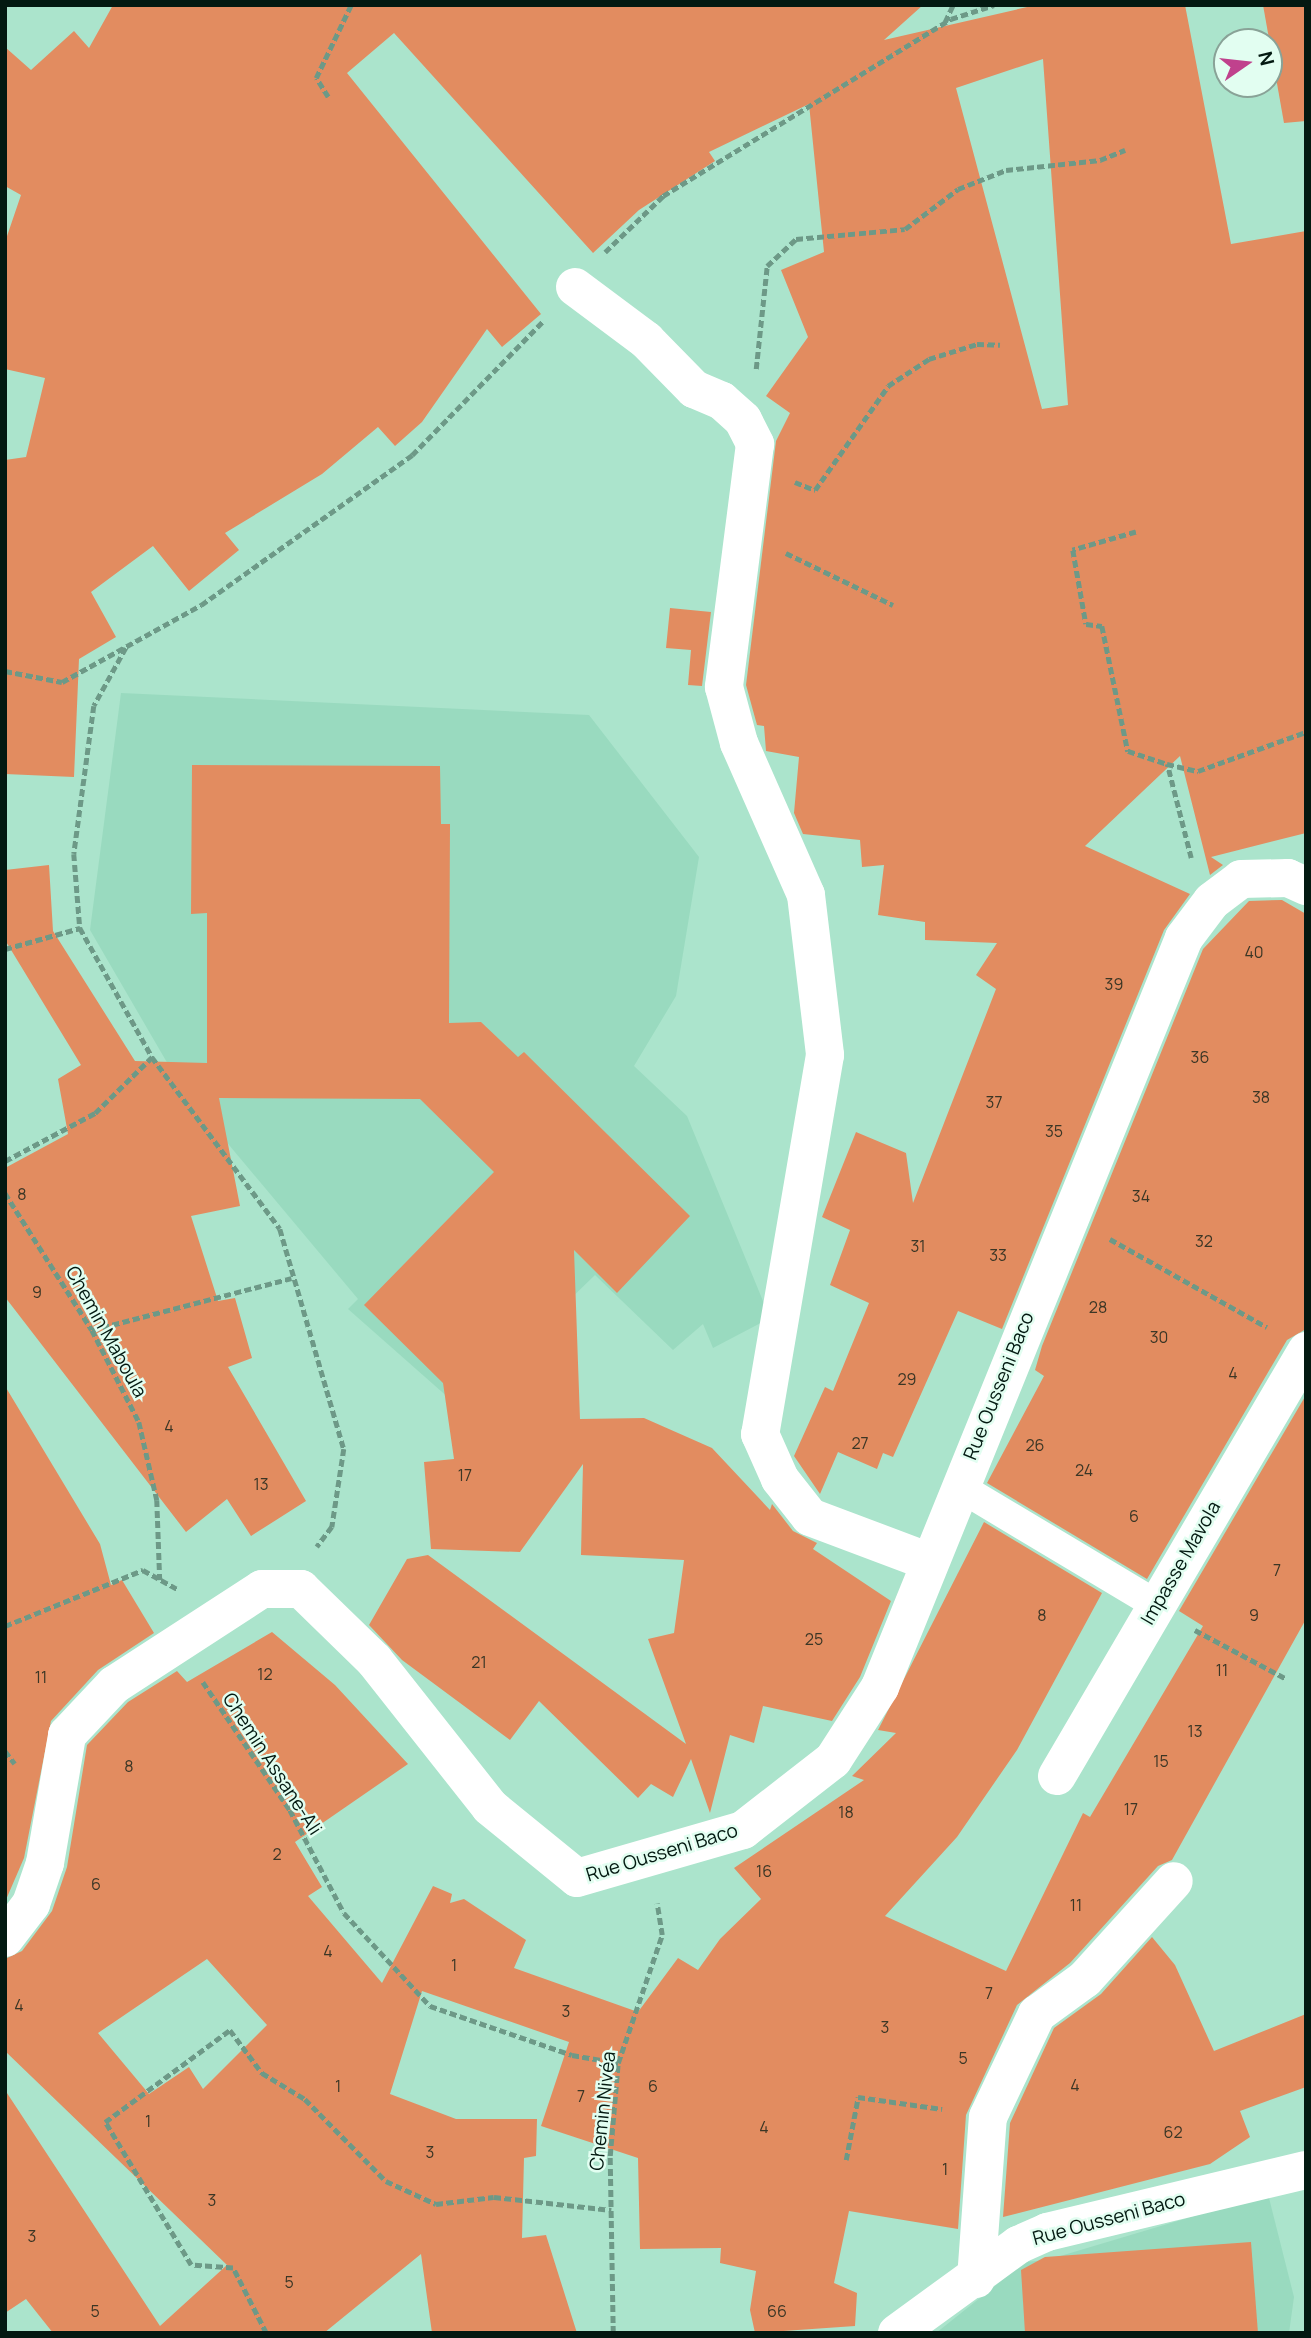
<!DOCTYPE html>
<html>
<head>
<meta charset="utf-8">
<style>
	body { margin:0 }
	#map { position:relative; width:1311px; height:2338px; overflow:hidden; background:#abe4cc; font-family:Manrope,sans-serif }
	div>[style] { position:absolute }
	.built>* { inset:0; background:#99dabf }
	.building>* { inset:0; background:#e28c60 }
	.path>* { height:4.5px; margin-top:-2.25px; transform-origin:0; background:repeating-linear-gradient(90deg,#6d9987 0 7px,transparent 0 10.5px) }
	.lane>* { height:30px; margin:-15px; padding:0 15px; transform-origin:15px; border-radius:15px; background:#fff }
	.street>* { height:38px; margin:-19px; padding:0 19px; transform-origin:19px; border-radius:19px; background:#fff }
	span { translate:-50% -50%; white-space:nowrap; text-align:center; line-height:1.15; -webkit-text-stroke:5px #e2fef1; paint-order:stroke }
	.number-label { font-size:16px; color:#3b3625 }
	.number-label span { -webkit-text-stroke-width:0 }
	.street-label { font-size:19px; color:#031911 }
	.frame { position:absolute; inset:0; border:7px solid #031911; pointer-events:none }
	.north { position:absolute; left:1213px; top:28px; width:70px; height:70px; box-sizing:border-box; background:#e2fef1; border:2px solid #89a297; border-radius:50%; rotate:76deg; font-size:19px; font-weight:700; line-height:28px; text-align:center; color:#031911 }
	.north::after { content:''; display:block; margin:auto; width:24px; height:32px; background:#c0418d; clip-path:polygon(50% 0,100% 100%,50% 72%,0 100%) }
</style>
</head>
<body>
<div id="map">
	<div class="built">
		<div style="clip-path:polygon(121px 693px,589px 715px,699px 857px,676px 996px,634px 1066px,687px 1116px,770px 1318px,713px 1348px,703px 1324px,673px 1350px,595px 1275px,459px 1407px,348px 1309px,358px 1299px,183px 1090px,90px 930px)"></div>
		<div style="clip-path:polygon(1268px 2194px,1294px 2297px,1289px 2333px,936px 2333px,1015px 2270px,1014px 2263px,1047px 2260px)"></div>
	</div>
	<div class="building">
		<div style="clip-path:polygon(evenodd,113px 5px,923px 5px,884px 40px,1036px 5px,1185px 5px,1231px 244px,1306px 231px,1306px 833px,1211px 857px,1223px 865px,1210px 875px,1180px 756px,1085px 846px,1190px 894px,1164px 930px,1002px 1329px,958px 1311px,893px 1457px,883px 1453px,877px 1469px,838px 1452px,820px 1494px,794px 1456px,825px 1387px,833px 1391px,869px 1303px,830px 1285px,850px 1230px,822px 1217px,856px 1132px,906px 1153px,913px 1203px,996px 989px,976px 975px,997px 943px,925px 940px,925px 922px,878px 915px,884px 865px,862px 867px,860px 840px,803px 834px,794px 813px,799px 757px,766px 751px,764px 726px,757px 725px,746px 685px,776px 441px,790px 413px,766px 396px,808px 337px,781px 270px,824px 252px,809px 104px,709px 152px,715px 161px,639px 210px,593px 253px,394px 33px,347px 73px,541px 314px,502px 347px,487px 329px,422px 422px,395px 446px,378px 427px,322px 474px,225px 533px,239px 550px,189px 591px,153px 546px,91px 592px,116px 637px,79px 659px,74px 777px,5px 774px,5px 460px,26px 457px,45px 378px,5px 369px,5px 242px,21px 195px,5px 186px,5px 47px,31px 70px,74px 31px,89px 48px,113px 5px,1043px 59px,1068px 405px,1042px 409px,956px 88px,1043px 59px)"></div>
		<div style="clip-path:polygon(1263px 5px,1306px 5px,1306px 121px,1284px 123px)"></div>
		<div style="clip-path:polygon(670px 608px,711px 612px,702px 686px,688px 685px,691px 650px,666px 648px)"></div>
		<div style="clip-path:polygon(192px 765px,440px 766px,441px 824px,450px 824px,449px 1023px,481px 1022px,518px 1057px,524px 1052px,690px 1216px,617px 1293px,574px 1250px,580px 1419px,644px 1418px,712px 1448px,770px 1510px,772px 1504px,793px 1531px,817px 1543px,813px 1549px,891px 1601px,860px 1677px,832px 1721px,763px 1706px,754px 1743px,730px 1735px,710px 1813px,691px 1759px,673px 1797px,651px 1784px,638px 1798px,539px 1701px,510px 1740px,402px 1660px,369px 1625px,407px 1559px,428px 1555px,686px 1744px,648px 1639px,674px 1633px,684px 1560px,581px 1555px,583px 1464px,520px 1552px,431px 1549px,424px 1462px,454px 1459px,443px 1383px,364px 1305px,494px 1172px,420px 1099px,219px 1098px,240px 1206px,191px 1216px,218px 1301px,235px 1298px,252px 1358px,228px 1367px,306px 1501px,251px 1536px,227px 1499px,186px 1532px,5px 1297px,5px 1168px,68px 1134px,58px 1079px,81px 1065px,5px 940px,5px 870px,49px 865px,53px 931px,135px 1061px,207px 1063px,207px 913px,191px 914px)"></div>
		<div style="clip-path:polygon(1282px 900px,1306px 914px,1306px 1329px,1287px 1340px,1147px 1579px,987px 1483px,1044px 1376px,1035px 1370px,1042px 1346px,1203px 949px,1249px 901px)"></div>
		<div style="clip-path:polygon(5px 1386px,100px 1544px,111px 1585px,122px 1580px,154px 1633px,98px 1670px,51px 1721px,24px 1858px,5px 1902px)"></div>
		<div style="clip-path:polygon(evenodd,1306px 1395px,1306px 1619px,1172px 1860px,1158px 1866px,1070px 1963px,1017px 2005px,966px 2115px,958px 2229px,849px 2211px,834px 2283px,857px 2293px,855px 2326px,755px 2333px,750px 2310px,756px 2271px,720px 2263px,721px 2248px,640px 2249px,638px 2158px,541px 2126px,569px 2042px,422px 1991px,390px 2094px,456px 2119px,537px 2119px,536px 2156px,524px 2158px,522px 2238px,546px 2235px,577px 2333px,432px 2333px,421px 2254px,324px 2333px,53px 2333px,26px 2299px,5px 2313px,5px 2090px,160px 2326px,227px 2265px,5px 2051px,5px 1959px,22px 1951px,52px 1911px,67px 1867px,87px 1745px,128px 1702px,177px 1671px,187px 1682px,272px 1632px,335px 1685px,408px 1764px,295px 1842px,322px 1887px,308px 1896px,382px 1983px,433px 1886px,452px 1894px,450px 1903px,464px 1899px,526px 1940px,514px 1968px,638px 2012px,678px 1958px,698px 1970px,720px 1939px,761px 1899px,734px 1868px,864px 1780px,852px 1776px,896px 1733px,878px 1730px,984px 1522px,1102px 1593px,1017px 1750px,957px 1837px,885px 1916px,1006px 1971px,1083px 1813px,1090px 1817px,1203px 1626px,1179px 1611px,1306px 1395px,207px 1959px,267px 2025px,203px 2089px,189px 2067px,149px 2094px,98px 2033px,207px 1959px)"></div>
		<div style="clip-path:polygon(1152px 1937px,1175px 1965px,1214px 2051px,1306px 2014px,1306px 2087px,1240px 2111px,1250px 2137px,1210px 2164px,1003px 2217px,1010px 2123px,1054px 2028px,1101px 1994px)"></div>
		<div style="clip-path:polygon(1251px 2242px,1258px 2333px,1025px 2333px,1021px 2270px,1045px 2257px)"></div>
	</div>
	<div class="path">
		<div style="left:945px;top:22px;width:19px;rotate:-65deg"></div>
		<div style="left:328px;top:97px;width:22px;rotate:-122deg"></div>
		<div style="left:316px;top:78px;width:81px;rotate:-64.4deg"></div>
		<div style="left:605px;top:252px;width:81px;rotate:-44deg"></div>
		<div style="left:663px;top:196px;width:338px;rotate:-31.6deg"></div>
		<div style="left:951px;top:19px;width:45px;rotate:-18deg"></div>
		<div style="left:756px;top:369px;width:104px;rotate:-83.9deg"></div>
		<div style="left:767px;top:266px;width:40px;rotate:-43deg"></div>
		<div style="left:796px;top:239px;width:109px;rotate:-5.2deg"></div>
		<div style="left:905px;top:229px;width:66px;rotate:-37deg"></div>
		<div style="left:958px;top:189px;width:52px;rotate:-21.6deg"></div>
		<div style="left:1006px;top:170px;width:95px;rotate:-6.1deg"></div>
		<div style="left:1100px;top:160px;width:27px;rotate:-22deg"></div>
		<div style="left:795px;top:482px;width:22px;rotate:22deg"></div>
		<div style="left:815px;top:490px;width:127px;rotate:-54.9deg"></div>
		<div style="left:888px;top:386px;width:49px;rotate:-33.4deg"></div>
		<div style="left:929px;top:359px;width:50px;rotate:-17.4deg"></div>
		<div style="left:977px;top:344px;width:23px;rotate:2deg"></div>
		<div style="left:1136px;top:532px;width:66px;rotate:164.1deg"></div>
		<div style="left:1073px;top:550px;width:75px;rotate:80deg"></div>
		<div style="left:1086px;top:624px;width:16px;rotate:7deg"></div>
		<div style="left:1102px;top:626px;width:128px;rotate:78.3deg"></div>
		<div style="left:1128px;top:751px;width:41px;rotate:18.4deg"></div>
		<div style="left:786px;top:553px;width:119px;rotate:25.9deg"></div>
		<div style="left:126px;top:648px;width:66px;rotate:118.9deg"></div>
		<div style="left:94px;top:706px;width:149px;rotate:97.7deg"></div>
		<div style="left:74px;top:854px;width:74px;rotate:85.4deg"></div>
		<div style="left:80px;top:928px;width:148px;rotate:60.8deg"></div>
		<div style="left:152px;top:1057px;width:214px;rotate:53.3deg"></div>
		<div style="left:280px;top:1229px;width:229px;rotate:73.8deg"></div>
		<div style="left:344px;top:1449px;width:79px;rotate:98.7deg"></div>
		<div style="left:332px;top:1527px;width:25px;rotate:127deg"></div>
		<div style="left:5px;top:671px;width:58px;rotate:10.9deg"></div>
		<div style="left:62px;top:682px;width:159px;rotate:-29deg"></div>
		<div style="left:201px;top:605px;width:259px;rotate:-35.4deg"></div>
		<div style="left:412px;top:455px;width:187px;rotate:-45.6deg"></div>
		<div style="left:1191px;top:858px;width:97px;rotate:-104.3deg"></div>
		<div style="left:1167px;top:764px;width:32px;rotate:13deg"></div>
		<div style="left:1198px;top:771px;width:115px;rotate:-19.9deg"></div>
		<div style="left:5px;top:949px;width:78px;rotate:-15.6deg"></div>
		<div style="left:5px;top:1161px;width:102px;rotate:-28.1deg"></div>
		<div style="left:95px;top:1113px;width:80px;rotate:-44.5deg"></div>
		<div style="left:5px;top:1193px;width:162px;rotate:57.6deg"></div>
		<div style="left:92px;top:1330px;width:103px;rotate:62.9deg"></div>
		<div style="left:139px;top:1422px;width:80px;rotate:77deg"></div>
		<div style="left:157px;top:1500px;width:80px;rotate:87.9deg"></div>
		<div style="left:1110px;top:1239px;width:180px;rotate:29.3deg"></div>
		<div style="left:92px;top:1330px;width:206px;rotate:-14.6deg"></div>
		<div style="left:5px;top:1626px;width:149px;rotate:-22.1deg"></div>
		<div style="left:143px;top:1570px;width:39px;rotate:29deg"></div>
		<div style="left:1195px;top:1630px;width:102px;rotate:28.1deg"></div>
		<div style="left:203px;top:1682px;width:155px;rotate:55.8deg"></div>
		<div style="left:290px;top:1810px;width:116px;rotate:62.3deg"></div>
		<div style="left:344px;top:1913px;width:127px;rotate:47.2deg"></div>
		<div style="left:430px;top:2006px;width:150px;rotate:19deg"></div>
		<div style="left:572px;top:2055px;width:47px;rotate:9.9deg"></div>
		<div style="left:5px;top:1751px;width:16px;rotate:52deg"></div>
		<div style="left:846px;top:2160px;width:64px;rotate:-79.2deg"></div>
		<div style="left:858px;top:2097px;width:85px;rotate:8.1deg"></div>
		<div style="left:266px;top:2333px;width:73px;rotate:-116.9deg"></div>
		<div style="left:233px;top:2268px;width:42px;rotate:-175.9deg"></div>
		<div style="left:191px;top:2265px;width:167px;rotate:-121deg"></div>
		<div style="left:105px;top:2122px;width:155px;rotate:-36.4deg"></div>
		<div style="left:230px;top:2030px;width:54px;rotate:53.3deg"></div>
		<div style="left:262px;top:2073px;width:50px;rotate:31.2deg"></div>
		<div style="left:305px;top:2099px;width:115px;rotate:45.4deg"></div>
		<div style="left:386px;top:2181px;width:55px;rotate:24.7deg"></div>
		<div style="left:436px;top:2204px;width:58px;rotate:-6.9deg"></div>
		<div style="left:494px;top:2197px;width:118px;rotate:6.3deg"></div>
		<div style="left:613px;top:2333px;width:177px;rotate:-91deg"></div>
		<div style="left:610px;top:2156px;width:93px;rotate:-85.1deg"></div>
		<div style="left:618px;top:2063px;width:135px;rotate:-71deg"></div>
		<div style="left:662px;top:1935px;width:32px;rotate:-99deg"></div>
	</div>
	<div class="lane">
		<div style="left:958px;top:1486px;width:232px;rotate:30.9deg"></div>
	</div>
	<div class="street">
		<div style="left:575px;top:287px;width:89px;rotate:36.7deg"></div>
		<div style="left:646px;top:340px;width:69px;rotate:45.6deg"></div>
		<div style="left:694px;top:389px;width:30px;rotate:23deg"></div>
		<div style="left:722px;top:401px;width:28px;rotate:42deg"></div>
		<div style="left:743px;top:420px;width:27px;rotate:63deg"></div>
		<div style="left:755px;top:444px;width:245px;rotate:97.3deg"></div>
		<div style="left:724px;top:687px;width:58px;rotate:75deg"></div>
		<div style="left:739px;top:743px;width:166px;rotate:66.2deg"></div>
		<div style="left:806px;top:895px;width:161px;rotate:83.2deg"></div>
		<div style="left:825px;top:1055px;width:385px;rotate:99.7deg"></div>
		<div style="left:760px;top:1434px;width:49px;rotate:66deg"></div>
		<div style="left:780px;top:1479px;width:48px;rotate:51.7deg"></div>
		<div style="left:810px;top:1517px;width:125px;rotate:20.6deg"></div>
		<div style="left:1057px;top:1776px;width:493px;rotate:-59.6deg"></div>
		<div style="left:5px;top:1938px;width:43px;rotate:-52.6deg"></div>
		<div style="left:31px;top:1904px;width:43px;rotate:-71.1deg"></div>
		<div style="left:45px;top:1863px;width:130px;rotate:-80.2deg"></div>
		<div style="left:67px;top:1735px;width:69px;rotate:-46.8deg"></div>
		<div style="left:114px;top:1685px;width:176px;rotate:-33deg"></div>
		<div style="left:262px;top:1589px;width:39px"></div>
		<div style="left:301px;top:1589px;width:102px;rotate:44.2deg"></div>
		<div style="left:374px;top:1660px;width:187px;rotate:51.7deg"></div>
		<div style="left:490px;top:1807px;width:112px;rotate:39.2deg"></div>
		<div style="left:577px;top:1878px;width:173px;rotate:-16.1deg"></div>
		<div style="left:743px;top:1830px;width:114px;rotate:-37.9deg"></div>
		<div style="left:833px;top:1760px;width:87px;rotate:-57.2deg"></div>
		<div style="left:880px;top:1687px;width:808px;rotate:-67.91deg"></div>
		<div style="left:1184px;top:938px;width:46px;rotate:-52.9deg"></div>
		<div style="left:1212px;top:901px;width:36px;rotate:-37deg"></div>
		<div style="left:1241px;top:879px;width:47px;rotate:-1.2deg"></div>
		<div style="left:1288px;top:878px;width:20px;rotate:24deg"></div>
		<div style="left:976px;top:2279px;width:162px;rotate:-85.8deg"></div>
		<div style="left:988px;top:2117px;width:114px;rotate:-64.6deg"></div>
		<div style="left:1037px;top:2014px;width:59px;rotate:-36.1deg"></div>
		<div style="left:1085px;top:1979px;width:132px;rotate:-47.8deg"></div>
		<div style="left:897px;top:2333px;width:150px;rotate:-36deg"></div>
		<div style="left:1018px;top:2245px;width:32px;rotate:-24deg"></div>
		<div style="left:1047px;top:2232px;width:266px;rotate:-13.5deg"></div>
	</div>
	<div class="number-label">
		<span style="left:1254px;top:952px">40</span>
		<span style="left:1114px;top:984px">39</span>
		<span style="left:1200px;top:1057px">36</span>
		<span style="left:1261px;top:1097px">38</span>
		<span style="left:994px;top:1102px">37</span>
		<span style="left:1054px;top:1131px">35</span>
		<span style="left:22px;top:1194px">8</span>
		<span style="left:1141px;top:1196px">34</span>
		<span style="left:1204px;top:1241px">32</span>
		<span style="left:918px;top:1246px">31</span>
		<span style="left:998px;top:1255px">33</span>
		<span style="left:37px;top:1292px">9</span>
		<span style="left:1098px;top:1307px">28</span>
		<span style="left:1159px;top:1337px">30</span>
		<span style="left:1233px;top:1373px">4</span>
		<span style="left:907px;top:1379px">29</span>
		<span style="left:169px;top:1426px">4</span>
		<span style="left:860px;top:1443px">27</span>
		<span style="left:1035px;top:1445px">26</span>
		<span style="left:1084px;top:1470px">24</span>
		<span style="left:465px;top:1475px">17</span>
		<span style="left:261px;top:1484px">13</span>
		<span style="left:1134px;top:1516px">6</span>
		<span style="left:1277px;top:1570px">7</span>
		<span style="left:1042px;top:1615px">8</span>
		<span style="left:1254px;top:1615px">9</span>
		<span style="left:814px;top:1639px">25</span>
		<span style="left:479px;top:1662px">21</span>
		<span style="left:1222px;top:1670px">11</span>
		<span style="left:265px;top:1674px">12</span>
		<span style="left:41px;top:1677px">11</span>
		<span style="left:1195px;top:1731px">13</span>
		<span style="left:1161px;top:1761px">15</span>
		<span style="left:129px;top:1766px">8</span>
		<span style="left:1131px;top:1809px">17</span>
		<span style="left:846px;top:1812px">18</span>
		<span style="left:277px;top:1854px">2</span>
		<span style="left:764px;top:1871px">16</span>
		<span style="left:96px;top:1884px">6</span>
		<span style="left:1076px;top:1905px">11</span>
		<span style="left:328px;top:1951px">4</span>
		<span style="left:454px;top:1965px">1</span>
		<span style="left:989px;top:1993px">7</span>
		<span style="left:19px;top:2005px">4</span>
		<span style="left:566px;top:2011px">3</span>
		<span style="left:885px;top:2027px">3</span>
		<span style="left:963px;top:2058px">5</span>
		<span style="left:1075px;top:2085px">4</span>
		<span style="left:338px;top:2086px">1</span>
		<span style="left:653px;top:2086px">6</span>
		<span style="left:581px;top:2096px">7</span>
		<span style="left:148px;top:2121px">1</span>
		<span style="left:764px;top:2127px">4</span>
		<span style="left:1173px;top:2132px">62</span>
		<span style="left:430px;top:2152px">3</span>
		<span style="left:945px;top:2169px">1</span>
		<span style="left:212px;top:2200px">3</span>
		<span style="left:32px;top:2236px">3</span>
		<span style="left:289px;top:2282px">5</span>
		<span style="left:95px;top:2311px">5</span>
		<span style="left:777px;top:2311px">66</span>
	</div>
	<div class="street-label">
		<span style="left:106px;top:1332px;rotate:61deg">Chemin Maboula</span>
		<span style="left:999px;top:1386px;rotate:-68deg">Rue Ousseni Baco</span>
		<span style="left:1181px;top:1563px;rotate:-60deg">Impasse Mavola</span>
		<span style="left:272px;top:1764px;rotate:57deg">Chemin Assane-Ali</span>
		<span style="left:662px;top:1853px;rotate:-17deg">Rue Ousseni Baco</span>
		<span style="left:603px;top:2111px;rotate:-84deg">Chemin Nivéa</span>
		<span style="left:1109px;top:2219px;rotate:-15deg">Rue Ousseni Baco</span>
	</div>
	<div class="frame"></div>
	<div class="north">N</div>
</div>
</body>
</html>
